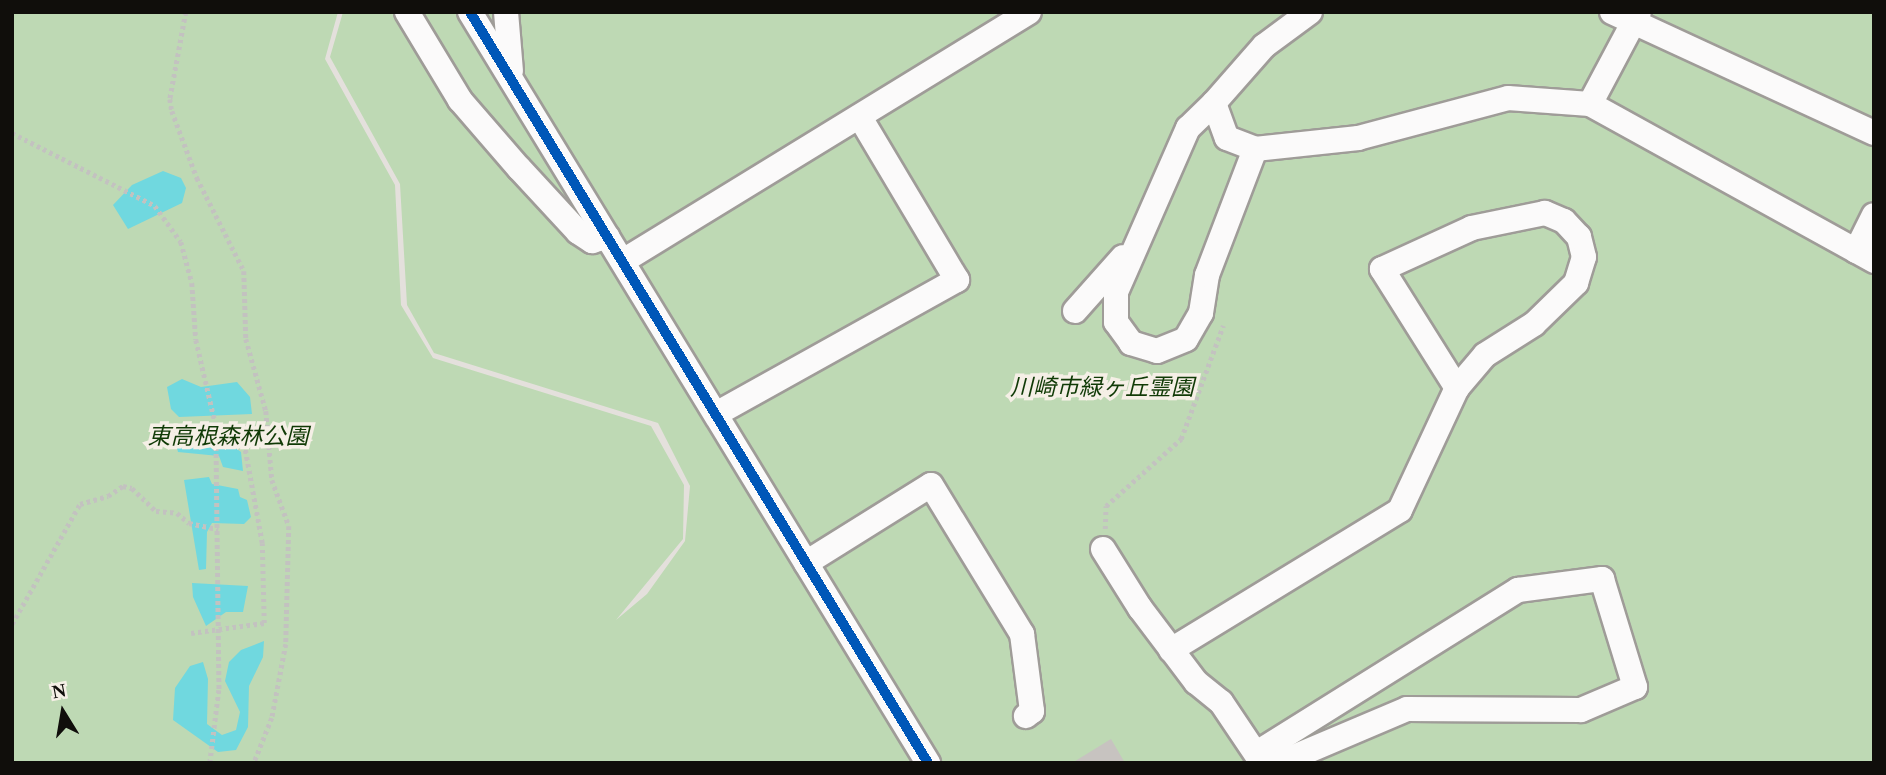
<!DOCTYPE html>
<html>
<head>
<meta charset="utf-8">
<style>
	body { margin:0 }
	#map { position:relative; width:1886px; height:775px; overflow:hidden; background:#e4e0dc; font-family:"Times New Roman","Noto Sans JP",serif }
	div>[style] { position:absolute }
	.green>* { inset:0; background:#bed9b4 }
	.water>* { inset:0; background:#70d8df }
	.building>* { inset:0; background:#c7c3c0 }
	.path>* { height:4.5px; margin-top:-2.25px; transform-origin:0; background:repeating-linear-gradient(90deg,#c3c2c0 0 3.5px,transparent 0 7px) }
	.roads { filter:drop-shadow(2px 0 #9f9c98) drop-shadow(-2px 0 #9f9c98) drop-shadow(0 2px #9f9c98) drop-shadow(0 -2px #9f9c98) }
	.minor>* { height:24px; margin:-12px; padding:0 12px; transform-origin:12px; border-radius:12px; background:#fbfafa }
	.cycleway>* { height:10px; margin:-5px; padding:0 5px; transform-origin:5px; border-radius:5px; background:#0057b8 }
	span { translate:-50% -50%; white-space:nowrap; text-align:center; line-height:1.15; -webkit-text-stroke:7px #f5efe6; paint-order:stroke }
	.park-label { font-size:23px; color:#103a06; font-style:italic }
	.frame { position:absolute; inset:0; border:14px solid #100e0b; pointer-events:none }
	.north { position:absolute; left:28px; top:677px; width:70px; height:70px; -webkit-text-stroke:5px #f5efe6; paint-order:stroke; rotate:349deg; font-size:19px; font-weight:700; line-height:28px; text-align:center; color:#100e0b }
	.north::after { content:''; display:block; margin:auto; width:24px; height:32px; background:#100e0b; clip-path:polygon(50% 0,100% 100%,50% 72%,0 100%) }
</style>
</head>
<body>
<div id="map">
	<div class="green">
		<div style="clip-path:polygon(12px 12px,338px 12px,325px 59px,395px 185px,401px 305px,433px 358px,651px 426px,684px 485px,683px 539px,616px 620px,647px 594px,685px 541px,690px 486px,658px 423px,434px 353px,407px 305px,400px 184px,330px 57px,343px 12px,1874px 12px,1874px 763px,12px 763px)"></div>
	</div>
	<div class="water">
		<div style="clip-path:polygon(163px 171px,181px 178px,186px 188px,182px 203px,128px 229px,113px 205px,132px 185px)"></div>
		<div style="clip-path:polygon(182px 379px,201px 387px,237px 382px,250px 397px,252px 414px,179px 417px,171px 409px,167px 387px)"></div>
		<div style="clip-path:polygon(183px 438px,233px 446px,241px 452px,243px 471px,223px 467px,219px 456px,178px 452px,175px 440px)"></div>
		<div style="clip-path:polygon(209px 477px,212px 484px,238px 489px,240px 497px,247px 500px,251px 517px,244px 524px,212px 523px,207px 532px,206px 569px,199px 570px,184px 480px)"></div>
		<div style="clip-path:polygon(192px 583px,248px 586px,243px 612px,226px 612px,206px 626px,193px 597px)"></div>
		<div style="clip-path:polygon(264px 641px,263px 657px,249px 686px,248px 727px,236px 750px,218px 752px,173px 720px,175px 688px,190px 666px,203px 662px,208px 679px,207px 724px,222px 735px,236px 730px,240px 712px,225px 681px,229px 662px,241px 650px)"></div>
	</div>
	<div class="building">
		<div style="clip-path:polygon(1111px 739px,1125px 763px,1072px 763px)"></div>
	</div>
	<div class="path">
		<div style="left:186px;top:12px;width:88px;rotate:100.4deg"></div>
		<div style="left:170px;top:99px;width:12px;rotate:81deg"></div>
		<div style="left:172px;top:111px;width:72px;rotate:69.5deg"></div>
		<div style="left:197px;top:178px;width:104px;rotate:63.2deg"></div>
		<div style="left:244px;top:271px;width:68px;rotate:88.3deg"></div>
		<div style="left:246px;top:339px;width:75px;rotate:74.5deg"></div>
		<div style="left:266px;top:411px;width:69px;rotate:85deg"></div>
		<div style="left:272px;top:480px;width:49px;rotate:69.7deg"></div>
		<div style="left:289px;top:526px;width:118px;rotate:91.5deg"></div>
		<div style="left:286px;top:644px;width:75px;rotate:100.7deg"></div>
		<div style="left:272px;top:718px;width:48px;rotate:111.8deg"></div>
		<div style="left:12px;top:133px;width:161px;rotate:27deg"></div>
		<div style="left:155px;top:206px;width:44px;rotate:54.2deg"></div>
		<div style="left:181px;top:242px;width:42px;rotate:75deg"></div>
		<div style="left:192px;top:283px;width:57px;rotate:86deg"></div>
		<div style="left:196px;top:340px;width:88px;rotate:76.9deg"></div>
		<div style="left:216px;top:426px;width:264px;rotate:89.3deg"></div>
		<div style="left:219px;top:690px;width:74px;rotate:97deg"></div>
		<div style="left:216px;top:426px;width:27px;rotate:15deg"></div>
		<div style="left:242px;top:433px;width:14px;rotate:-12deg"></div>
		<div style="left:1105px;top:529px;width:23px;rotate:-88deg"></div>
		<div style="left:1106px;top:506px;width:101px;rotate:-41.8deg"></div>
		<div style="left:1181px;top:439px;width:121px;rotate:-69.6deg"></div>
		<div style="left:12px;top:624px;width:138px;rotate:-60.5deg"></div>
		<div style="left:80px;top:504px;width:29px;rotate:-16deg"></div>
		<div style="left:108px;top:496px;width:18px;rotate:-34deg"></div>
		<div style="left:123px;top:486px;width:9px;rotate:13deg"></div>
		<div style="left:132px;top:488px;width:33px;rotate:44deg"></div>
		<div style="left:156px;top:511px;width:21px;rotate:5deg"></div>
		<div style="left:177px;top:513px;width:16px;rotate:40deg"></div>
		<div style="left:189px;top:523px;width:30px;rotate:12deg"></div>
		<div style="left:191px;top:633px;width:74px;rotate:-7.8deg"></div>
		<div style="left:264px;top:623px;width:80px;rotate:-91.4deg"></div>
		<div style="left:262px;top:543px;width:112px;rotate:-100.3deg"></div>
	</div>
	<div class="roads">
		<div class="minor">
			<div style="left:407px;top:12px;width:103px;rotate:58.9deg"></div>
			<div style="left:460px;top:100px;width:90px;rotate:49.1deg"></div>
			<div style="left:519px;top:168px;width:87px;rotate:47.3deg"></div>
			<div style="left:578px;top:232px;width:17px;rotate:33deg"></div>
			<div style="left:592px;top:241px;width:16px;rotate:-15deg"></div>
			<div style="left:470px;top:12px;width:880px;rotate:58.62deg"></div>
			<div style="left:506px;top:12px;width:59px;rotate:85.2deg"></div>
			<div style="left:1310px;top:12px;width:57px;rotate:143.5deg"></div>
			<div style="left:1264px;top:46px;width:76px;rotate:131.3deg"></div>
			<div style="left:1214px;top:103px;width:37px;rotate:70deg"></div>
			<div style="left:1227px;top:138px;width:30px;rotate:21deg"></div>
			<div style="left:1255px;top:149px;width:104px;rotate:-6.1deg"></div>
			<div style="left:1358px;top:138px;width:155px;rotate:-14.9deg"></div>
			<div style="left:1508px;top:98px;width:82px;rotate:4.2deg"></div>
			<div style="left:1590px;top:104px;width:104px;rotate:-62deg"></div>
			<div style="left:1612px;top:12px;width:289px;rotate:24.8deg"></div>
			<div style="left:1214px;top:103px;width:36px;rotate:136deg"></div>
			<div style="left:1188px;top:128px;width:179px;rotate:113.7deg"></div>
			<div style="left:1116px;top:292px;width:30px;rotate:90deg"></div>
			<div style="left:1116px;top:322px;width:26px;rotate:54deg"></div>
			<div style="left:1131px;top:343px;width:27px;rotate:17deg"></div>
			<div style="left:1157px;top:351px;width:31px;rotate:-22deg"></div>
			<div style="left:1186px;top:339px;width:30px;rotate:-60deg"></div>
			<div style="left:1201px;top:313px;width:38px;rotate:-81deg"></div>
			<div style="left:1207px;top:275px;width:135px;rotate:-69.1deg"></div>
			<div style="left:1590px;top:104px;width:325px;rotate:28.9deg"></div>
			<div style="left:1856px;top:251px;width:40px;rotate:-63.4deg"></div>
			<div style="left:623px;top:261px;width:476px;rotate:-31.5deg"></div>
			<div style="left:1075px;top:311px;width:72px;rotate:-48.4deg"></div>
			<div style="left:716px;top:414px;width:276px;rotate:-29.1deg"></div>
			<div style="left:957px;top:280px;width:187px;rotate:-120.8deg"></div>
			<div style="left:1103px;top:549px;width:70px;rotate:57.9deg"></div>
			<div style="left:1140px;top:608px;width:93px;rotate:52.9deg"></div>
			<div style="left:1196px;top:682px;width:32px;rotate:39deg"></div>
			<div style="left:1221px;top:702px;width:73px;rotate:56.1deg"></div>
			<div style="left:806px;top:563px;width:147px;rotate:-32deg"></div>
			<div style="left:931px;top:485px;width:175px;rotate:58.6deg"></div>
			<div style="left:1022px;top:634px;width:78px;rotate:82.6deg"></div>
			<div style="left:1032px;top:711px;width:8px;rotate:140deg"></div>
			<div style="left:1171px;top:650px;width:268px;rotate:-31.4deg"></div>
			<div style="left:1400px;top:510px;width:135px;rotate:-65deg"></div>
			<div style="left:1457px;top:388px;width:43px;rotate:-49.7deg"></div>
			<div style="left:1485px;top:355px;width:58px;rotate:-32.3deg"></div>
			<div style="left:1534px;top:324px;width:59px;rotate:-44.3deg"></div>
			<div style="left:1576px;top:283px;width:27px;rotate:-73deg"></div>
			<div style="left:1584px;top:257px;width:21px;rotate:-104deg"></div>
			<div style="left:1579px;top:237px;width:22px;rotate:-133deg"></div>
			<div style="left:1564px;top:221px;width:21px;rotate:-157deg"></div>
			<div style="left:1545px;top:213px;width:75px;rotate:168.4deg"></div>
			<div style="left:1472px;top:228px;width:99px;rotate:155.5deg"></div>
			<div style="left:1382px;top:269px;width:141px;rotate:57.8deg"></div>
			<div style="left:1257px;top:753px;width:308px;rotate:-32deg"></div>
			<div style="left:1518px;top:590px;width:85px;rotate:-7.5deg"></div>
			<div style="left:1602px;top:579px;width:113px;rotate:73deg"></div>
			<div style="left:1635px;top:687px;width:59px;rotate:156.9deg"></div>
			<div style="left:1581px;top:710px;width:174px;rotate:-179.7deg"></div>
			<div style="left:1407px;top:709px;width:138px;rotate:157deg"></div>
		</div>
	</div>
	<div class="cycleway">
		<div style="left:470px;top:12px;width:880px;rotate:58.62deg"></div>
	</div>
	<div class="park-label">
		<span style="left:1102px;top:388px">川崎市緑ヶ丘霊園</span>
		<span style="left:228px;top:437px">東高根森林公園</span>
	</div>
	<div class="frame"></div>
	<div class="north">N</div>
</div>
</body>
</html>
